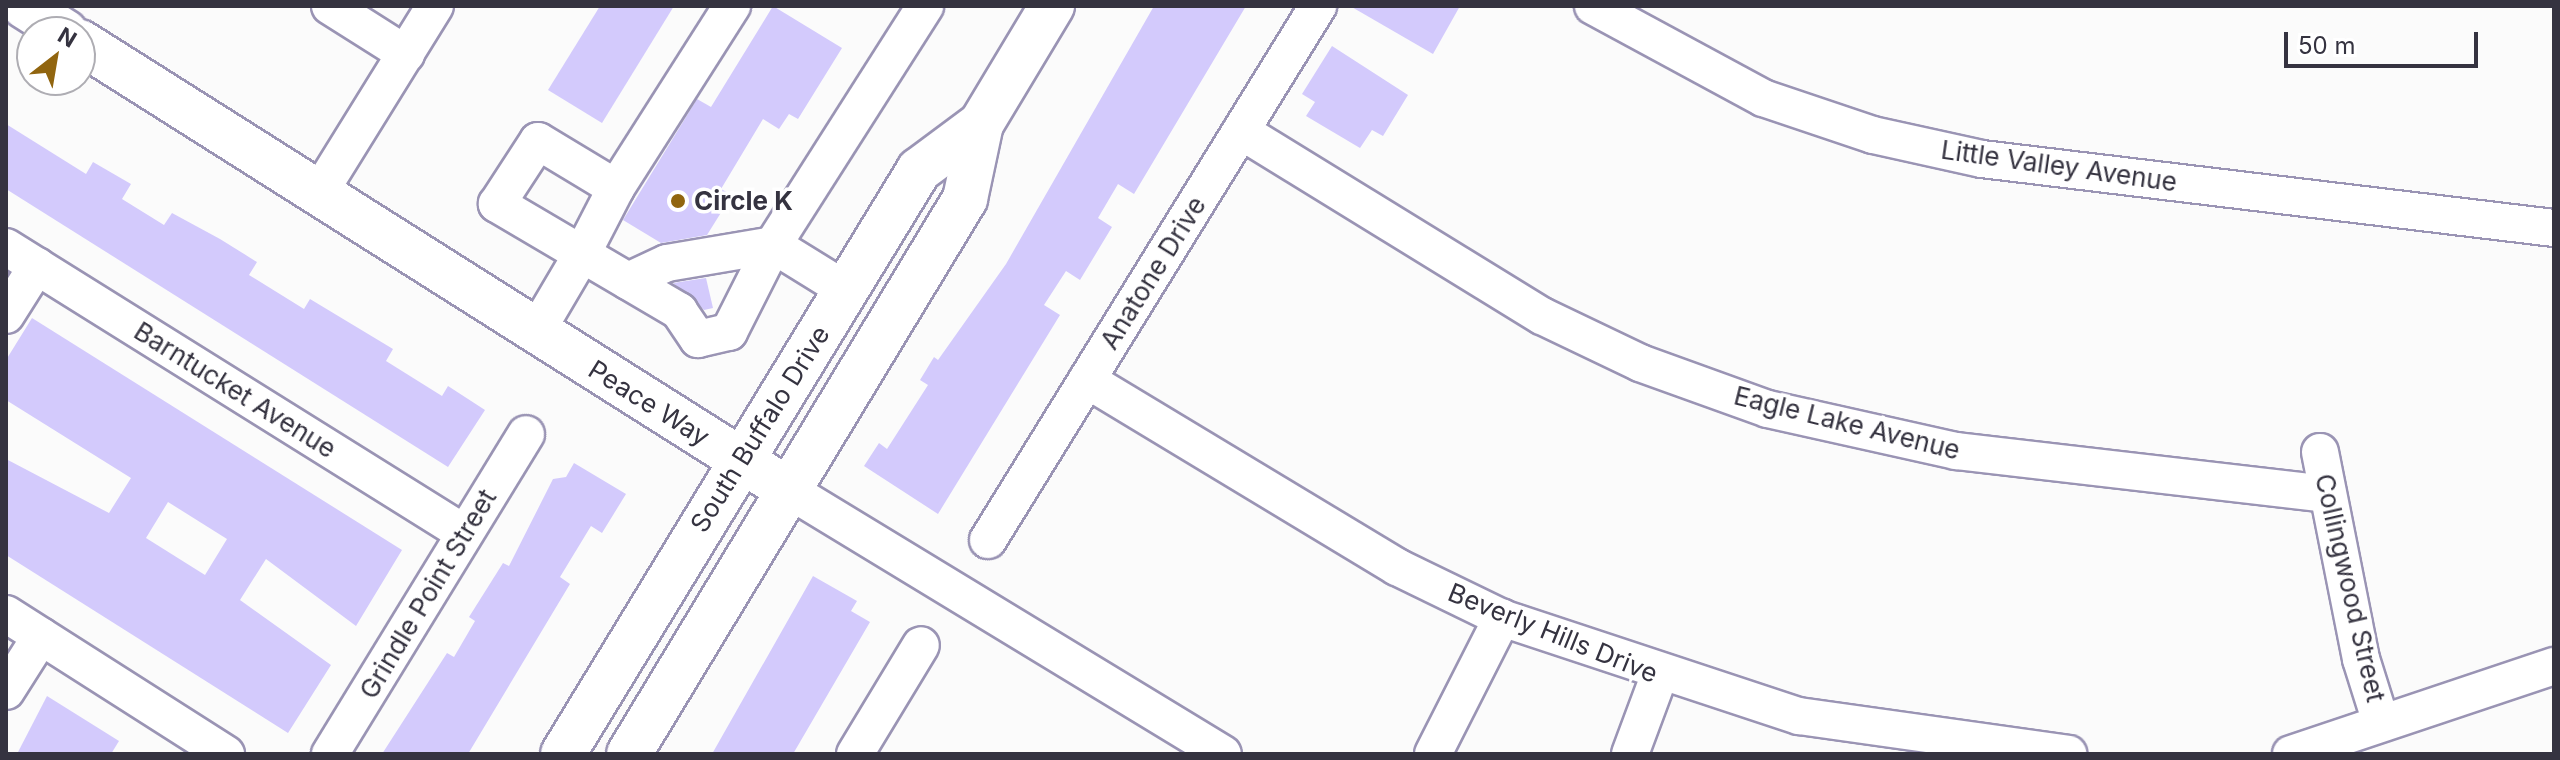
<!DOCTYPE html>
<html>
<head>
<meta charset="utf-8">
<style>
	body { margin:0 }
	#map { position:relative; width:2560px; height:760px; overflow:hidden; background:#fbfbfb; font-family:Inter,sans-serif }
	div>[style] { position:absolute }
	.building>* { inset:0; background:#d3cafc }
	.roads { filter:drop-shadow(2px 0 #9a94b4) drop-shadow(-2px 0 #9a94b4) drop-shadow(0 2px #9a94b4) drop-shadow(0 -2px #9a94b4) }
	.minor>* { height:36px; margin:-18px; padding:0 18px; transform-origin:18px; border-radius:18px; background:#fff }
	.major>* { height:44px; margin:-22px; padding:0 22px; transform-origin:22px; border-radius:22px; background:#fff }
	.dots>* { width:22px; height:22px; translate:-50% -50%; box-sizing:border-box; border:4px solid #fff; border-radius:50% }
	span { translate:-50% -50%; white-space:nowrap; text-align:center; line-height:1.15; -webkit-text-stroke:7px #fff; paint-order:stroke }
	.street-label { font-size:26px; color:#353340 }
	.poi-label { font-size:26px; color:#353340; font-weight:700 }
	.left { translate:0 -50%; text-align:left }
	.frame { position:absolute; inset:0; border:8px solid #353340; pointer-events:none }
	.north { position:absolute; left:16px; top:16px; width:80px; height:80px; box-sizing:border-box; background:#fff; border:2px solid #aeadb3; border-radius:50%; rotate:31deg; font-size:22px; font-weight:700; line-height:32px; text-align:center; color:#353340 }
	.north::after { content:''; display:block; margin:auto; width:28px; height:36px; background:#91650f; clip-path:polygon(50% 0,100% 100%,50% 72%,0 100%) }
	.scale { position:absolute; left:2284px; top:32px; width:194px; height:36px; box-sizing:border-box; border:4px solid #353340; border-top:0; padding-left:10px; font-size:24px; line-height:28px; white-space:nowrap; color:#353340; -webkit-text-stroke:6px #fff; paint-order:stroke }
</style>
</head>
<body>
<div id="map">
	<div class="building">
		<div style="clip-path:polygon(600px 6px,674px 6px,602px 123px,548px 90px)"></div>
		<div style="clip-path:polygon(773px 6px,842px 48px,798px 119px,789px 114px,779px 129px,763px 119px,721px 189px,732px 195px,707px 235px,661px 243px,623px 220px,697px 99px,711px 107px)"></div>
		<div style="clip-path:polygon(1154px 6px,1246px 6px,1134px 194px,1118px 184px,1098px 218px,1112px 227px,1080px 280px,1066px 271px,1044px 305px,1060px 315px,938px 514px,864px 466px,879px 443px,887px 449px,928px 385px,920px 380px,934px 357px,938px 360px,1006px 264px)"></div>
		<div style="clip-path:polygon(1350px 6px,1460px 6px,1433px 54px)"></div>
		<div style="clip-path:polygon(1332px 46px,1408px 95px,1383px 136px,1372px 130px,1360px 148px,1306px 116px,1315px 102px,1302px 94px)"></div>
		<div style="clip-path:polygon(6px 124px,86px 174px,93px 162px,131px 184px,122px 199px,164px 225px,172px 213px,220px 239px,257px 262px,249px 275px,304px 309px,310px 299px,393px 349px,386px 361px,442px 396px,448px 386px,485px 410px,448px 467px,6px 189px)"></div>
		<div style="clip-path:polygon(706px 278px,713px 308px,704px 310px,673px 283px)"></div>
		<div style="clip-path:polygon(evenodd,32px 318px,402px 550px,356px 626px,266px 559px,240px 600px,331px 665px,288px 733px,6px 555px,6px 459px,109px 513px,131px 478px,6px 400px,6px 360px,32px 318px,168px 502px,227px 539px,205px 575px,146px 538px,168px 502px)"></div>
		<div style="clip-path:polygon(574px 463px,626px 494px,602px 533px,591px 526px,560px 577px,570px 584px,468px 754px,382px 754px,447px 653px,454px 657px,475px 621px,469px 617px,503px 563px,509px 566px,553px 479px,566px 477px)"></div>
		<div style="clip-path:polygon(813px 576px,857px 601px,851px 611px,870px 622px,793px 754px,712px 754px)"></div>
		<div style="clip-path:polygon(47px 696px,119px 741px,111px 754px,17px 754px)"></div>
	</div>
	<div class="roads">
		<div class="minor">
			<div style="left:330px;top:6px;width:90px;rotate:32.3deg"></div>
			<div style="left:1593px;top:6px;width:193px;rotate:28.4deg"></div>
			<div style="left:1763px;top:98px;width:116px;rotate:18.6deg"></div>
			<div style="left:1873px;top:135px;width:112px;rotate:12.4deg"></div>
			<div style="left:1982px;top:159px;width:576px;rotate:6.88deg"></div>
			<div style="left:1241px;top:131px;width:353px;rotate:31.6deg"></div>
			<div style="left:1542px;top:316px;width:109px;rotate:25.6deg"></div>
			<div style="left:1640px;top:363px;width:136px;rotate:19.8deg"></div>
			<div style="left:1768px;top:409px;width:193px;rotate:12.6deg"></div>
			<div style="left:1956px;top:451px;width:374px;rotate:6.6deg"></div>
			<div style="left:616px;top:188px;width:74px;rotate:117.3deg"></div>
			<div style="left:582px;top:254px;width:113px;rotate:30.4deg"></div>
			<div style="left:679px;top:311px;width:34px;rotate:56deg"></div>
			<div style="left:698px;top:339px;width:32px;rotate:-13deg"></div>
			<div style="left:729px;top:332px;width:97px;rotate:-63.2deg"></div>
			<div style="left:319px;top:193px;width:220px;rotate:-58.2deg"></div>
			<div style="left:6px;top:247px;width:540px;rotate:31.98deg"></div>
			<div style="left:628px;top:281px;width:43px;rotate:-24.8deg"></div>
			<div style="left:667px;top:263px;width:108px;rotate:-9.6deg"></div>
			<div style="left:846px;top:290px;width:86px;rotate:-148.3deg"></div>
			<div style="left:773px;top:245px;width:283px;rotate:-57.5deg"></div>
			<div style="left:6px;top:315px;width:58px;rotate:-57.7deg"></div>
			<div style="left:536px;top:332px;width:91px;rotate:-59.5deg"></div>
			<div style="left:582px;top:254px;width:99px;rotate:-149.5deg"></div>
			<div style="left:497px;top:204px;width:75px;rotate:-56.9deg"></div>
			<div style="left:538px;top:141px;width:91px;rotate:31.1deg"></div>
			<div style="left:616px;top:188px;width:216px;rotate:-57.5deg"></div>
			<div style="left:1087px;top:380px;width:362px;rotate:31.1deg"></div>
			<div style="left:1397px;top:567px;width:117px;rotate:25.9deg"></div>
			<div style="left:1502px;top:618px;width:313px;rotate:18.3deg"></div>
			<div style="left:1799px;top:716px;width:272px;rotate:8deg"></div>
			<div style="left:2320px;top:452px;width:211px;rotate:78.8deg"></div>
			<div style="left:2361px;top:659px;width:67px;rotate:72.6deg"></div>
			<div style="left:787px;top:489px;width:510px;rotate:31.29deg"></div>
			<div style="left:988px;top:540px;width:628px;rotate:-58.28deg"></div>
			<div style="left:6px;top:614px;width:261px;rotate:32.5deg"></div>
			<div style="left:6px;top:691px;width:65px;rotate:-57.5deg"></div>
			<div style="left:330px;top:754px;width:375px;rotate:-58.5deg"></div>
			<div style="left:855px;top:754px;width:127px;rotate:-58.8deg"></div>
			<div style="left:1433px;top:754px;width:153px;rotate:-63.1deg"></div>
			<div style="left:1630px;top:754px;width:83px;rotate:-69.6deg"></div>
			<div style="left:2291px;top:754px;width:277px;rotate:-18.5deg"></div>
		</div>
		<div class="major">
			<div style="left:24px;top:6px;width:49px;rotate:32.4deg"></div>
			<div style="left:80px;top:42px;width:836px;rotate:32.3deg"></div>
			<div style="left:563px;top:754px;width:684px;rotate:-58.63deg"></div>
			<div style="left:919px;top:170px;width:77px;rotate:-36.6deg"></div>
			<div style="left:629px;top:754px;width:649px;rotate:-58.81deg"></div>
			<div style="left:965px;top:199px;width:77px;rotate:-78deg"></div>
			<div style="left:981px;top:124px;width:138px;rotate:-59deg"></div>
		</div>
	</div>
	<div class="dots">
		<div style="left:678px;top:201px;background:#91650f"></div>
	</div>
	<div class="street-label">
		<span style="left:2059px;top:166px;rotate:8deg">Little Valley Avenue</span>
		<span style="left:1153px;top:273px;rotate:-58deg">Anatone Drive</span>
		<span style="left:235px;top:390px;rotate:32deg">Barntucket Avenue</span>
		<span style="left:649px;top:403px;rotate:32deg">Peace Way</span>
		<span style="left:1847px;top:423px;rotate:14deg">Eagle Lake Avenue</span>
		<span style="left:760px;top:429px;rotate:-58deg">South Buffalo Drive</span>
		<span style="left:2350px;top:588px;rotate:77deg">Collingwood Street</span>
		<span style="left:428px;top:594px;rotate:-59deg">Grindle Point Street</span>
		<span style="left:1553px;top:633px;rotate:22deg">Beverly Hills Drive</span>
	</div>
	<div class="poi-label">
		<span class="left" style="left:694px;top:201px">Circle K</span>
	</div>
	<div class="frame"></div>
	<div class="north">N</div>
	<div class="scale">50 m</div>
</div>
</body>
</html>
